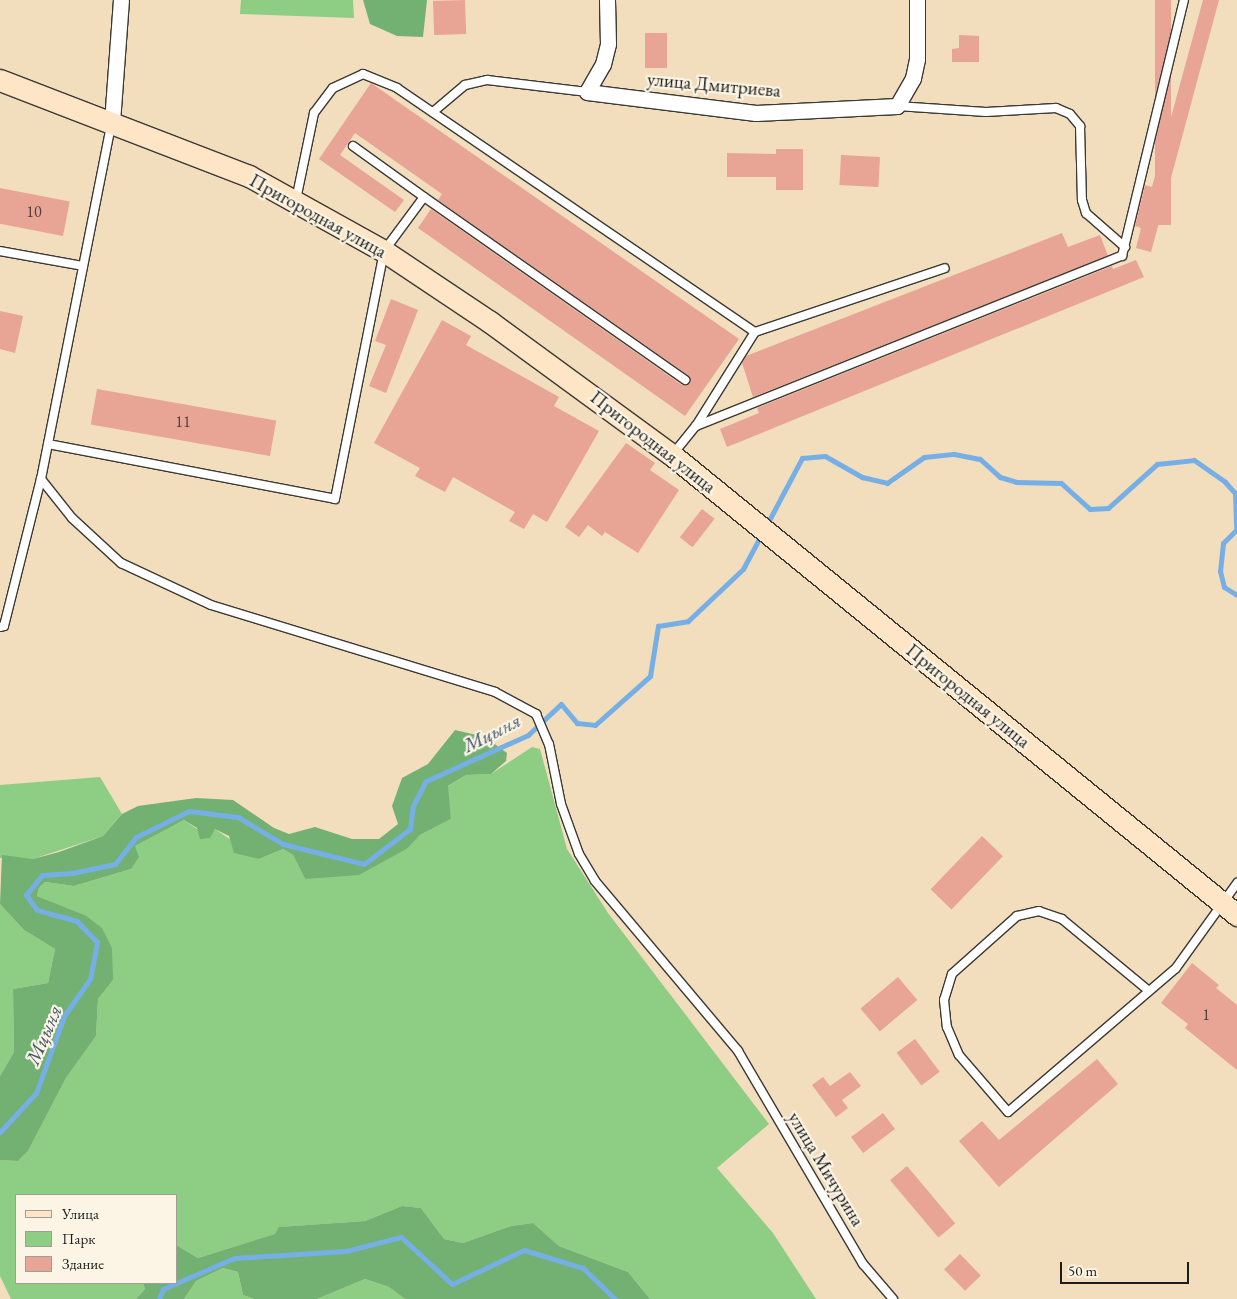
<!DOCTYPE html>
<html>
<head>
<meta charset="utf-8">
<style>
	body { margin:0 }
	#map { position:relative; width:1237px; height:1299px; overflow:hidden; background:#f2ddbd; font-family:"EB Garamond",serif }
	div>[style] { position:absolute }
	.green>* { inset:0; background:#8ece84 }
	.forest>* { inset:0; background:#72b172 }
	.stream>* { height:5px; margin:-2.5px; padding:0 2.5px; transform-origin:2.5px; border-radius:2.5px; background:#75afe6 }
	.building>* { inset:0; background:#e8a495; transform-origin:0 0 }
	.roads { filter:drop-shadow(1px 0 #3c3934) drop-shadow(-1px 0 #3c3934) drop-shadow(0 1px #3c3934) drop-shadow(0 -1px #3c3934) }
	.lane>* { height:8px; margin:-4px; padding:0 4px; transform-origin:4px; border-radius:4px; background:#fff }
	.street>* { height:15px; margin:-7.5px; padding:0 7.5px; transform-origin:7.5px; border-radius:7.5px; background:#fff }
	.secondary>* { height:21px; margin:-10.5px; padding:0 10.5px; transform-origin:10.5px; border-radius:10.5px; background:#fde5c5 }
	span { translate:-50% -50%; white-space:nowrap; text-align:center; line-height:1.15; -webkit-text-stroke:4.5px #fcf5e5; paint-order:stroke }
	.number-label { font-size:16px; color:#4f3e3a }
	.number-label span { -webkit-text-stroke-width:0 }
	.street-label { font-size:19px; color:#1c1c1c }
	.water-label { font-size:20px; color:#40576d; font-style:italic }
	.legend { position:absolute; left:15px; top:1194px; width:162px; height:90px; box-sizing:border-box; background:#fcf5e5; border:1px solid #a29e95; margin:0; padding:6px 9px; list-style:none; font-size:15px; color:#1c1c1c }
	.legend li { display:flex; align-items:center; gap:10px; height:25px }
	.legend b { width:25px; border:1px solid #a29e95 }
	.scale { position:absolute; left:1060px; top:1262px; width:129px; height:22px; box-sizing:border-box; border:2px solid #1c1c1c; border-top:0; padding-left:6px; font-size:15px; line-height:18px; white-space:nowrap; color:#1c1c1c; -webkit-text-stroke:4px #fcf5e5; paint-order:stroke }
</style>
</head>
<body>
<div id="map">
	<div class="green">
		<div style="clip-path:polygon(241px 0,353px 0,354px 18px,240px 14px)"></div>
		<div style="clip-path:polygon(532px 747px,540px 749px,567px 849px,608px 913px,769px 1124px,717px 1168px,773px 1233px,816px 1299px,650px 1299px,628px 1272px,559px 1246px,533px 1223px,511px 1226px,463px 1243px,444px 1239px,421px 1208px,402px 1206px,365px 1221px,280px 1227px,276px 1234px,198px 1258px,176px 1245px,176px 1195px,16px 1195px,16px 1283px,143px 1283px,145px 1289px,136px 1299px,11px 1299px,0 1276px,0 1160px,18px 1161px,28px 1151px,66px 1078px,96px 1036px,98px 999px,113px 980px,85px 915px,37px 896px,39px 888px,45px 882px,74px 886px,131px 869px,135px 846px,184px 820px,197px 829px,215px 829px,259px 859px,283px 849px,293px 855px,305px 879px,408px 848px,420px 835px,451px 819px,447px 787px,466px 775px,491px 774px)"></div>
		<div style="clip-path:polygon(100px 777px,122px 814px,103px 836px,33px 859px,0 858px,0 785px)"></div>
		<div style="clip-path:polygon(0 904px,24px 930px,55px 949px,48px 983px,13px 989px,14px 1052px,0 1076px)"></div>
		<div style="clip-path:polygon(223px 1268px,238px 1272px,243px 1295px,254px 1299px,184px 1299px,196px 1281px)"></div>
		<div style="clip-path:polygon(365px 1279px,389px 1287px,405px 1299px,317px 1299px)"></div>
	</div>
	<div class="forest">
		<div style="clip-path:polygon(363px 0,427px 0,423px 37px,397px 36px,370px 24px)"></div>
		<div style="clip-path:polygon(455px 730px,485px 737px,507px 753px,506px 761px,491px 774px,466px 775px,448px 786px,451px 819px,420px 835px,408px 848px,359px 875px,305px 879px,293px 855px,283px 849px,259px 859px,234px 853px,229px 836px,215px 829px,210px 838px,200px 839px,197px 828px,184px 820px,135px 846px,139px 857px,131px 869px,74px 886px,45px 882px,39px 888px,37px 896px,85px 915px,102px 928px,112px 948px,113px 980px,98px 999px,96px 1036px,66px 1078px,28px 1151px,18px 1161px,0 1160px,0 1076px,14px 1052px,13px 989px,48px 983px,55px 949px,24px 930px,0 904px,2px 855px,33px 859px,59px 852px,103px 836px,122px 814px,138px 806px,196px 798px,233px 800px,274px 828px,289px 834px,315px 827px,352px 839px,379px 839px,398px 824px,392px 806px,402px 778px,428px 764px)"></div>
		<div style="clip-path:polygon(402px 1206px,421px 1208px,444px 1239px,463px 1243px,511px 1226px,533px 1223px,559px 1246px,628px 1272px,650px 1299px,405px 1299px,389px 1287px,365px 1279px,317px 1299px,254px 1299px,243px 1295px,238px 1272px,223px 1268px,196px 1281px,184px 1299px,136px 1299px,145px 1289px,143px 1283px,176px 1283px,176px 1245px,198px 1258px,275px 1234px,279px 1227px,365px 1221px)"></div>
	</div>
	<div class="stream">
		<div style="left:766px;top:526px;width:77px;rotate:-62.1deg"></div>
		<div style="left:802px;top:458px;width:23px;rotate:-5deg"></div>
		<div style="left:825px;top:456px;width:43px;rotate:29.6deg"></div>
		<div style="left:862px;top:477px;width:26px;rotate:13deg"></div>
		<div style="left:887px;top:483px;width:45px;rotate:-35.1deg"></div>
		<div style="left:924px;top:457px;width:30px;rotate:-6deg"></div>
		<div style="left:954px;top:454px;width:26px;rotate:11deg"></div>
		<div style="left:980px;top:459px;width:27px;rotate:42deg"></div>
		<div style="left:1000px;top:477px;width:17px;rotate:17deg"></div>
		<div style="left:1016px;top:482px;width:45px;rotate:1.3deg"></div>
		<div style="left:1061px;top:483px;width:39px;rotate:42deg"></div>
		<div style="left:1090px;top:509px;width:18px;rotate:-3deg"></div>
		<div style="left:1108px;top:508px;width:66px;rotate:-41.9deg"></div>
		<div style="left:1157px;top:464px;width:37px;rotate:-6deg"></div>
		<div style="left:1194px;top:460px;width:38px;rotate:35deg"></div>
		<div style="left:1225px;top:482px;width:15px;rotate:48deg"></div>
		<div style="left:1235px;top:493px;width:37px;rotate:88deg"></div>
		<div style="left:1236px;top:530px;width:18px;rotate:135deg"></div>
		<div style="left:1223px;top:543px;width:28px;rotate:96deg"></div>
		<div style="left:1220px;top:571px;width:16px;rotate:76deg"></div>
		<div style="left:1224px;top:587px;width:15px;rotate:32deg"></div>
		<div style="left:0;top:1132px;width:53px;rotate:-47.3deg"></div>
		<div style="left:36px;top:1093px;width:82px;rotate:-70deg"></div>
		<div style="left:64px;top:1016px;width:45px;rotate:-54.9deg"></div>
		<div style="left:90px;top:979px;width:38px;rotate:-79deg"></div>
		<div style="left:97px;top:942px;width:29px;rotate:-134deg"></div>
		<div style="left:77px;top:921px;width:41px;rotate:-164.6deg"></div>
		<div style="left:37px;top:910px;width:19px;rotate:-126deg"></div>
		<div style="left:26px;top:895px;width:26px;rotate:-51deg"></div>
		<div style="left:42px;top:875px;width:30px;rotate:-4deg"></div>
		<div style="left:72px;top:873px;width:44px;rotate:-11.8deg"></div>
		<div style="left:115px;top:864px;width:34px;rotate:-52deg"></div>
		<div style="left:136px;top:837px;width:59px;rotate:-26.1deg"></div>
		<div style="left:189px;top:811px;width:49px;rotate:7deg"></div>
		<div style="left:238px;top:817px;width:52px;rotate:31deg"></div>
		<div style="left:283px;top:844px;width:83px;rotate:13.9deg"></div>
		<div style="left:364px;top:864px;width:58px;rotate:-37.3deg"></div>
		<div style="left:410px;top:829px;width:23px;rotate:-83deg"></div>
		<div style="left:413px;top:806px;width:28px;rotate:-63deg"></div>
		<div style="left:426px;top:781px;width:112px;rotate:-24.3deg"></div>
		<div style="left:528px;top:735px;width:45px;rotate:-43.2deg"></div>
		<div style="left:561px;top:704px;width:25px;rotate:50deg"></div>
		<div style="left:577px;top:723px;width:18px;rotate:6deg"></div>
		<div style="left:595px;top:725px;width:74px;rotate:-41.7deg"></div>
		<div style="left:650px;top:676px;width:51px;rotate:-80.9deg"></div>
		<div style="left:658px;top:626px;width:30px;rotate:-9deg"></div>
		<div style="left:688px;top:621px;width:76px;rotate:-43.4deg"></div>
		<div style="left:743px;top:569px;width:40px;rotate:-62deg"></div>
		<div style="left:159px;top:1299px;width:11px;rotate:-68deg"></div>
		<div style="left:163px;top:1289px;width:77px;rotate:-23.6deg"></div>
		<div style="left:234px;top:1258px;width:112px;rotate:-3.6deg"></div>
		<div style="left:346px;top:1251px;width:57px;rotate:-14.3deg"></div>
		<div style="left:401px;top:1237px;width:69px;rotate:42.7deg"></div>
		<div style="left:452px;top:1284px;width:80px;rotate:-25.3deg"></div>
		<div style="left:524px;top:1250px;width:62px;rotate:17deg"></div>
		<div style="left:583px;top:1268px;width:45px;rotate:44.1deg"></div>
	</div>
	<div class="building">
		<div style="left:465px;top:0;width:34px;height:32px;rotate:88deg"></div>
		<div style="left:1155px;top:0;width:16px;height:225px"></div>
		<div style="clip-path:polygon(1203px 0,1219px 0,1151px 252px,1136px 248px,1141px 228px,1135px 226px,1145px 185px,1152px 187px)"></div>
		<div style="left:645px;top:33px;width:22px;height:35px"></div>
		<div style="clip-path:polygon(959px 35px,979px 36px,979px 62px,952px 62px,952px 49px,959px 48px)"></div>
		<div style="clip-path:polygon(371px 83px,739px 339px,685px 416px,418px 228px,431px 209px,682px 385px,690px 383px,688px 375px,438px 200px,442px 194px,355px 133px,340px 155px,404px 200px,395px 212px,319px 159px)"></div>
		<div style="clip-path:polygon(776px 149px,803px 149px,803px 190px,776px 190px,776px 177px,727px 177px,727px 153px,776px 154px)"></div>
		<div style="left:841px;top:155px;width:39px;height:30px;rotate:3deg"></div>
		<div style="left:0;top:188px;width:71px;height:35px;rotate:11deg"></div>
		<div style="clip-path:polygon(1062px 233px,1068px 247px,1100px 235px,1108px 256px,753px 397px,742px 363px,746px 356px)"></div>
		<div style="clip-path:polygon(1136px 260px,1144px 277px,727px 447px,720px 429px,759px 413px,757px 408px,1112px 266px,1113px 269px)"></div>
		<div style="clip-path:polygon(391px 299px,418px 310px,386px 393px,369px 386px,386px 345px,375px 341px)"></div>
		<div style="clip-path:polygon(0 311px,23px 316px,15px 353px,0 349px)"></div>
		<div style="clip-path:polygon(442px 320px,471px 336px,466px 345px,559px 397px,554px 406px,599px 431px,547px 522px,533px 514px,524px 529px,509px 521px,515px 512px,453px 477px,445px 492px,415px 476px,420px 468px,374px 443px)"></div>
		<div style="left:97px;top:389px;width:182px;height:36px;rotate:10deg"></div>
		<div style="clip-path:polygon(626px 443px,655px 463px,650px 470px,679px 490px,638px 553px,605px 532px,602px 536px,588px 525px,579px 537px,565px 527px)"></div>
		<div style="left:702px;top:509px;width:16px;height:36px;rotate:38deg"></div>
		<div style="left:982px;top:836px;width:29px;height:74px;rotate:44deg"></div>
		<div style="clip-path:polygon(1192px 963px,1219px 985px,1216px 988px,1237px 1005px,1237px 1070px,1185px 1028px,1188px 1024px,1161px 1003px)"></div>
		<div style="left:898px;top:977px;width:30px;height:49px;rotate:50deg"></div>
		<div style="left:915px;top:1039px;width:41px;height:23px;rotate:53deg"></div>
		<div style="clip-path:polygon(1097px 1059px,1118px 1084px,999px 1187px,959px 1141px,982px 1121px,999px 1140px)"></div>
		<div style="clip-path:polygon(850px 1072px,861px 1086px,842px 1100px,848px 1108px,836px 1117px,812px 1085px,823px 1077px,830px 1086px)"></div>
		<div style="left:883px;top:1113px;width:20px;height:40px;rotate:53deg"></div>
		<div style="left:907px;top:1166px;width:75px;height:22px;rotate:50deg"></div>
		<div style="left:960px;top:1254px;width:30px;height:22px;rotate:46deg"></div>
	</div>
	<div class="roads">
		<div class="lane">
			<div style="left:897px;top:106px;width:89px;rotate:3.9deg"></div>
			<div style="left:986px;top:112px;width:70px;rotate:-3.3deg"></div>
			<div style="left:1056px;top:108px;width:15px;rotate:23deg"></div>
			<div style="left:1070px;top:114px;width:16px;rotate:50deg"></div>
			<div style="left:1080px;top:126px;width:74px;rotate:88.5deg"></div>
			<div style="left:1082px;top:200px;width:14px;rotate:73deg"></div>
			<div style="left:1086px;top:213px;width:52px;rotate:41.1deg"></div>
			<div style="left:433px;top:112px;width:42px;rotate:-40.2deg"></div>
			<div style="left:465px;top:85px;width:23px;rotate:-13deg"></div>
			<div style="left:487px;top:80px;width:101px;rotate:6.8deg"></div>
			<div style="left:353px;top:146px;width:87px;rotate:35.7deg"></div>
			<div style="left:296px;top:200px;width:89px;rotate:-78.3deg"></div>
			<div style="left:314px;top:113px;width:31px;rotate:-53deg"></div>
			<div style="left:333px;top:88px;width:33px;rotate:-25deg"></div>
			<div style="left:363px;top:74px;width:37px;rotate:22deg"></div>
			<div style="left:397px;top:88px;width:433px;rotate:34.3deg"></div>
			<div style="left:755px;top:332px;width:200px;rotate:-18.6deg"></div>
			<div style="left:0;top:251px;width:84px;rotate:10.2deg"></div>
			<div style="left:696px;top:426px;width:111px;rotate:-57.9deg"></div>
			<div style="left:48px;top:444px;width:292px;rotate:10.8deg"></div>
			<div style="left:335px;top:499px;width:253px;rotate:-78.8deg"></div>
			<div style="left:384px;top:251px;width:67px;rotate:-53.5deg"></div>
			<div style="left:424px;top:197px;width:319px;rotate:35deg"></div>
			<div style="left:673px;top:454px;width:36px;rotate:-51deg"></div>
			<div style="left:696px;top:426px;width:459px;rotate:-21.8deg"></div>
			<div style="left:1122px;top:256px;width:263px;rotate:-76.4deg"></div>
			<div style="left:41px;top:479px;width:50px;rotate:51.5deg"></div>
			<div style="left:72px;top:518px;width:67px;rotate:42.6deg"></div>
			<div style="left:121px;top:563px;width:99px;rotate:25deg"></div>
			<div style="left:211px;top:605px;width:297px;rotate:17deg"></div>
			<div style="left:495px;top:692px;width:47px;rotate:28.2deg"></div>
			<div style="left:536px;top:714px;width:33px;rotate:67deg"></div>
			<div style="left:549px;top:744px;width:61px;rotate:78.7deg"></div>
			<div style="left:561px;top:804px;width:53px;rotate:70.2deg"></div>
			<div style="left:579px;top:854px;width:31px;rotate:59deg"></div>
			<div style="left:595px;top:881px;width:222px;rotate:49.9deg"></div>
			<div style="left:738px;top:1051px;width:247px;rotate:59.6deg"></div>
			<div style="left:863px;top:1264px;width:46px;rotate:49.4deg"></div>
			<div style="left:0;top:627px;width:4px;rotate:-14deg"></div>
			<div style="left:4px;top:626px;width:152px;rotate:-75.9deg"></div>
			<div style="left:41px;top:479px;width:362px;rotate:-78.8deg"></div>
			<div style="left:1149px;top:991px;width:113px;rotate:-140.4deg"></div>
			<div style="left:1062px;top:919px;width:24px;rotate:-161deg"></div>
			<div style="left:1039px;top:911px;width:23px;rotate:167deg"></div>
			<div style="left:1017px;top:916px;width:87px;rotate:138.3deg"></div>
			<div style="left:952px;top:974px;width:27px;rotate:107deg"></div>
			<div style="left:944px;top:1000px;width:27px;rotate:84deg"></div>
			<div style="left:947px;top:1027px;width:30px;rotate:67deg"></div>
			<div style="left:959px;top:1055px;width:75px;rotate:49.3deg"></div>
			<div style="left:1008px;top:1112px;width:221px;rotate:-40.6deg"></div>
			<div style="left:1176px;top:968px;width:105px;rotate:-54.3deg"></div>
		</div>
		<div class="street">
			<div style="left:607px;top:0;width:44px;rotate:88.7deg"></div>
			<div style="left:608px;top:44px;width:21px;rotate:104deg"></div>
			<div style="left:603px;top:64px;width:32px;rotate:120deg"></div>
			<div style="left:587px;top:92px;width:170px;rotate:7.1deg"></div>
			<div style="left:756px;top:113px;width:141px;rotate:-2.8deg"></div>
			<div style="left:897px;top:106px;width:32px;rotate:-60deg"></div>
			<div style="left:913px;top:78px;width:19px;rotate:-78deg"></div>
			<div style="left:917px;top:59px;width:59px;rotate:-90deg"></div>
			<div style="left:112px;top:122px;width:122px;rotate:-85.8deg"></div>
		</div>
		<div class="secondary">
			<div style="left:0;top:80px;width:267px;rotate:21.1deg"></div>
			<div style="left:249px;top:176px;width:154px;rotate:29.1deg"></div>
			<div style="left:384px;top:251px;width:128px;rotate:33.8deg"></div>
			<div style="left:490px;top:322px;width:225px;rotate:36.2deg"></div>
			<div style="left:672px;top:455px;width:729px;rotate:39.15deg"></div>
		</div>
	</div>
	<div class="number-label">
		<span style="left:34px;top:212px">10</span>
		<span style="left:183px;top:422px">11</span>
		<span style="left:1206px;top:1015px">1</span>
	</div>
	<div class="street-label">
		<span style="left:714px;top:85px;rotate:5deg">улица Дмитриева</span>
		<span style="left:318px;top:216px;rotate:29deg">Пригородная улица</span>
		<span style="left:653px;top:442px;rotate:38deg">Пригородная улица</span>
		<span style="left:968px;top:696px;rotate:39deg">Пригородная улица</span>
		<span style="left:826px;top:1169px;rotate:59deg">улица Мичурина</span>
	</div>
	<div class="water-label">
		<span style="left:492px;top:733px;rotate:-27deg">Мцыня</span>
		<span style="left:44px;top:1035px;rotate:-67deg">Мцыня</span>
	</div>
	<ul class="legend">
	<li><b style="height:6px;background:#fde5c5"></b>Улица</li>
	<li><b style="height:14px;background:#8ece84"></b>Парк</li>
	<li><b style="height:14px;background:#e8a495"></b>Здание</li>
	</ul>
	<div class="scale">50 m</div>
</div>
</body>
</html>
